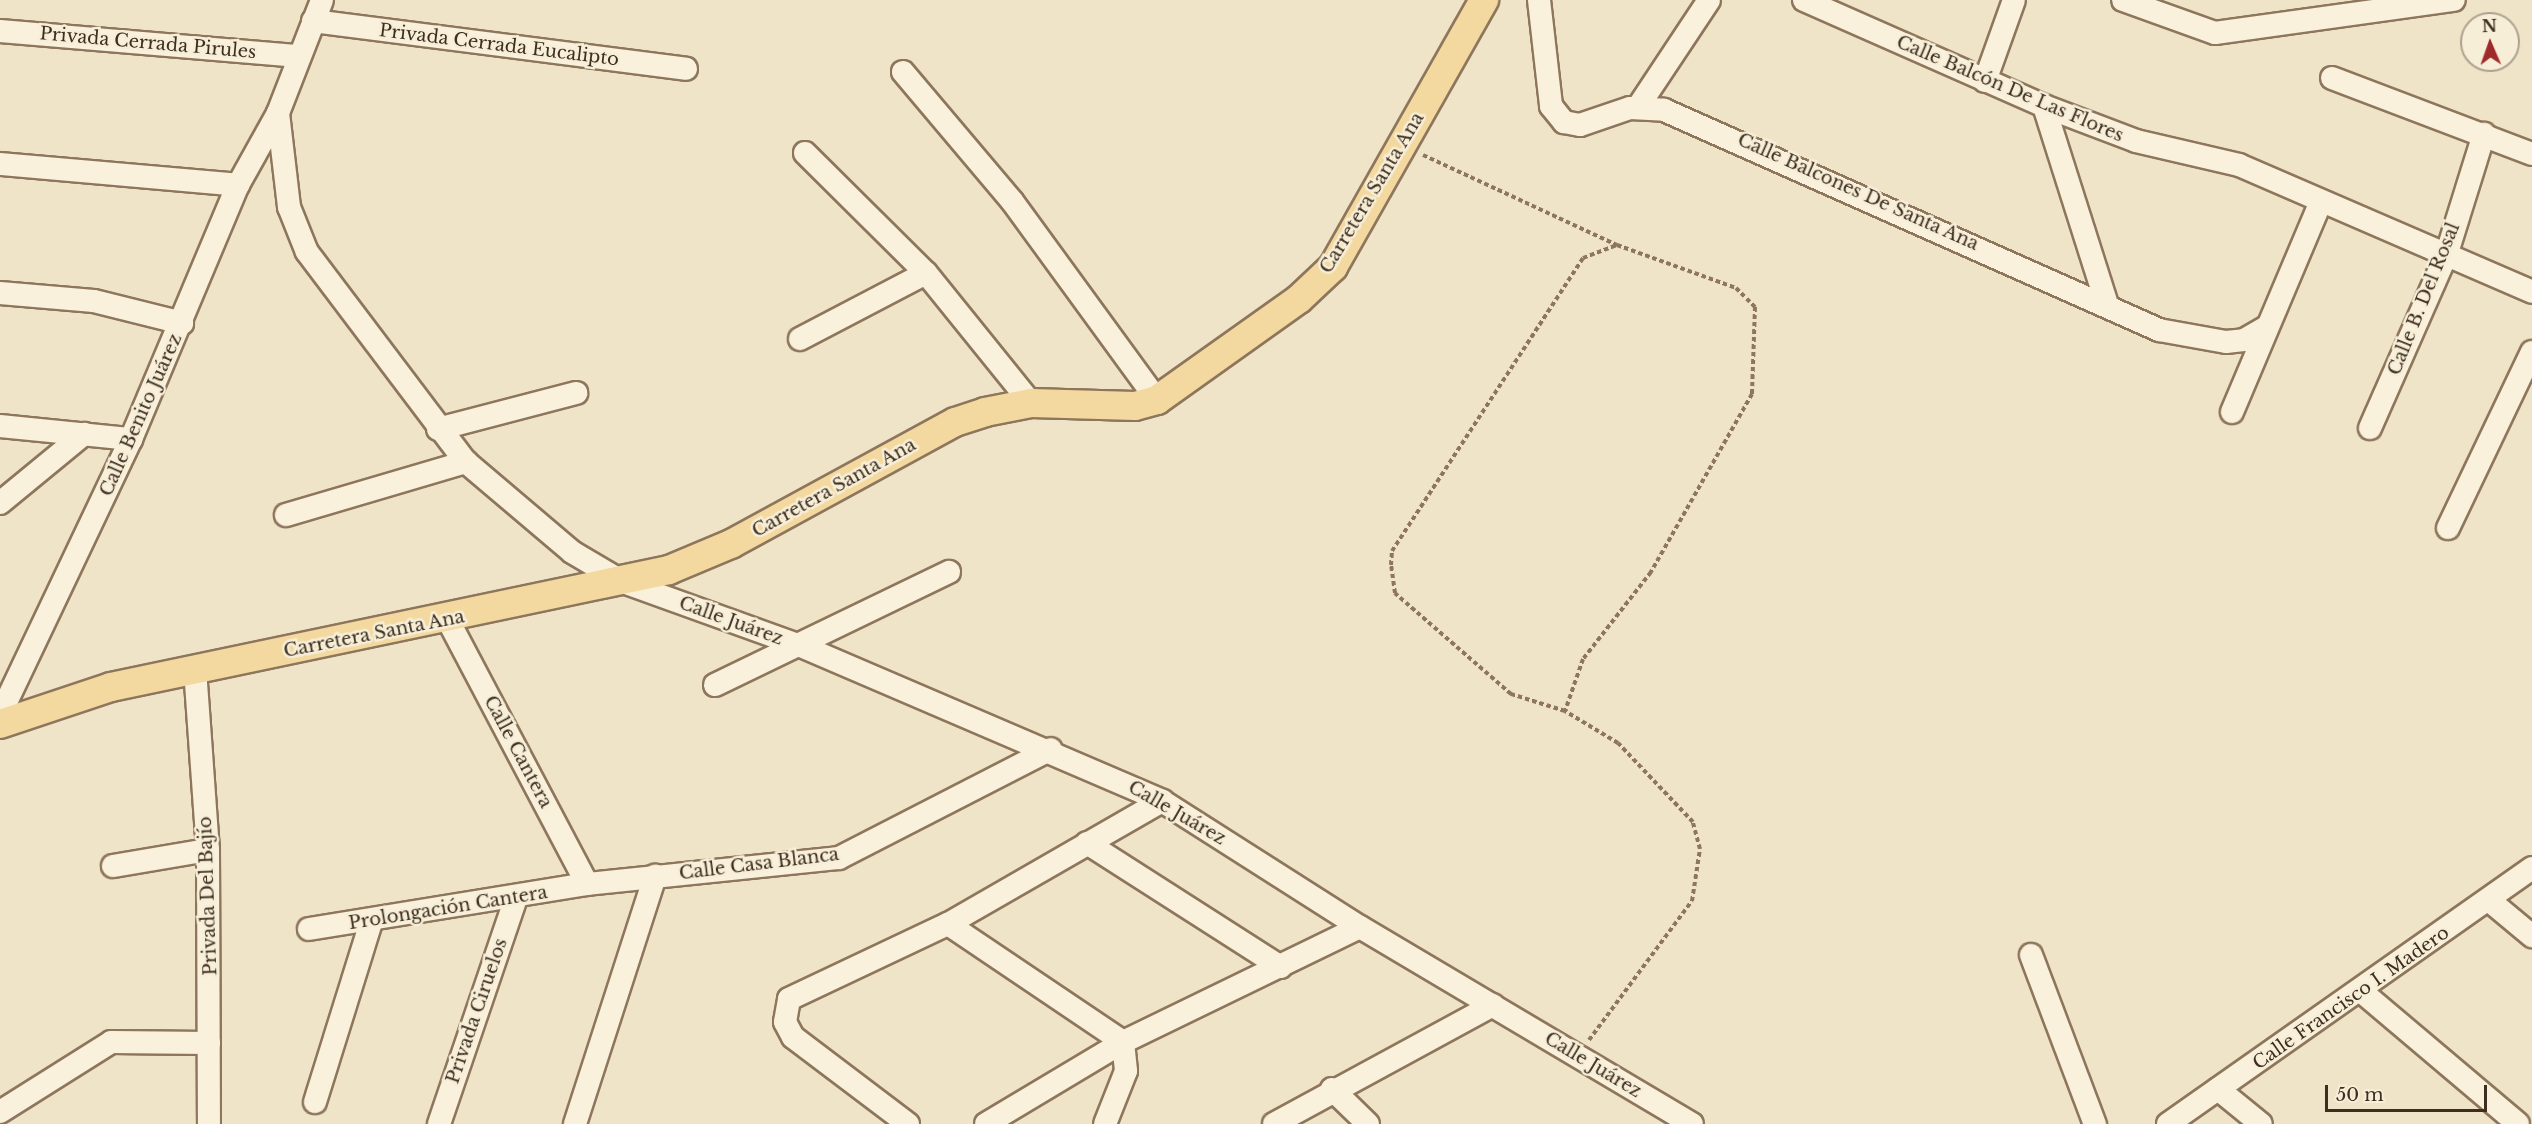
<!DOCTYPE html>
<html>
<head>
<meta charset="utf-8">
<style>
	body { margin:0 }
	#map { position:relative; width:2532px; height:1124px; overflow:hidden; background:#f0e4c8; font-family:"Libre Baskerville",serif }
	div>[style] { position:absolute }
	.path>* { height:4px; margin-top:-2px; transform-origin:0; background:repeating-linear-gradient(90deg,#8d765c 0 4.5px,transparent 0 7.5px) }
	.roads { filter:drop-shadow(2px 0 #8d765c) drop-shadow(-2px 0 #8d765c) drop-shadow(0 2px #8d765c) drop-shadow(0 -2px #8d765c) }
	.minor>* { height:22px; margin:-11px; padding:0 11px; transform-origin:11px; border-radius:11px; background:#faf1dc }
	.major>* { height:28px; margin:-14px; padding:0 14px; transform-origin:14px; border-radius:14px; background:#f3d9a0 }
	span { translate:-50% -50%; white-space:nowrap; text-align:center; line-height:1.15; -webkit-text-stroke:5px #f7eed8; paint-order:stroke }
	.street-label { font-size:18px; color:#3d2e20 }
	.north { position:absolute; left:2460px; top:12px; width:60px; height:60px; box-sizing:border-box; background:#f7eed8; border:2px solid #ada18e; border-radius:50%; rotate:358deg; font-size:16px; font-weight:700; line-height:24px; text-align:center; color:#3d2e20 }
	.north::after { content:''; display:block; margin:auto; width:21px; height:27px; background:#9e2a2b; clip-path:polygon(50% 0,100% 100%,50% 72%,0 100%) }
	.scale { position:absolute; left:2325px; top:1085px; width:162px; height:27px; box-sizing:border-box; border:3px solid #3d2e20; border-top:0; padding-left:8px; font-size:18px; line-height:21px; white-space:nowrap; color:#3d2e20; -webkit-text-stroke:4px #f7eed8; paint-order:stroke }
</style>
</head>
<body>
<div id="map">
	<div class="path">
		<div style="left:1423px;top:155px;width:214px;rotate:24.9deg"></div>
		<div style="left:1617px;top:245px;width:127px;rotate:19.9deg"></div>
		<div style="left:1736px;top:288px;width:27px;rotate:45deg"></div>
		<div style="left:1755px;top:307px;width:87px;rotate:92deg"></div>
		<div style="left:1752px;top:394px;width:205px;rotate:119.6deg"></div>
		<div style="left:1651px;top:572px;width:110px;rotate:128deg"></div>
		<div style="left:1583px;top:659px;width:55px;rotate:109.1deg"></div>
		<div style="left:1589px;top:1040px;width:173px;rotate:-53.5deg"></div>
		<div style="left:1692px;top:901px;width:53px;rotate:-81.3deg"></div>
		<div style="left:1700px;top:849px;width:28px;rotate:-105deg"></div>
		<div style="left:1693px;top:822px;width:109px;rotate:-133.5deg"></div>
		<div style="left:1618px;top:743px;width:62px;rotate:-148.9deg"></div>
		<div style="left:1565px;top:711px;width:57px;rotate:-162.5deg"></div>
		<div style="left:1511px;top:694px;width:154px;rotate:-139deg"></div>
		<div style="left:1395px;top:593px;width:28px;rotate:-98deg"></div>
		<div style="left:1391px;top:565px;width:14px;rotate:-86deg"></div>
		<div style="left:1392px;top:551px;width:350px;rotate:-56.9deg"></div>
		<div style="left:1583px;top:258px;width:36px;rotate:-21deg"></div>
	</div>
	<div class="roads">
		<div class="minor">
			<div style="left:1539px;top:0;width:107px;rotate:83.5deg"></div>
			<div style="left:1551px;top:106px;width:21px;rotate:51deg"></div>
			<div style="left:1564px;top:122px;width:16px;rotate:11deg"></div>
			<div style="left:1580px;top:125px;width:53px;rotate:-18.8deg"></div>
			<div style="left:1630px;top:108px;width:34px;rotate:3deg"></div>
			<div style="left:1664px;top:110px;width:542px;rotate:23.96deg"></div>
			<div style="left:2159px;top:330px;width:68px;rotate:10.2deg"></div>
			<div style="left:2226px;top:342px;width:18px;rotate:-6deg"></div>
			<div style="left:2244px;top:340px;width:24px;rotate:-30deg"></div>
			<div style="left:1804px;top:0;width:262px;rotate:23.8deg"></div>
			<div style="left:2044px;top:106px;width:98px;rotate:20.8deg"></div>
			<div style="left:2136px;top:141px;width:106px;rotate:13.1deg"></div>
			<div style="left:2239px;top:165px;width:319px;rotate:23.4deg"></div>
			<div style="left:2123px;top:0;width:98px;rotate:19.7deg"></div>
			<div style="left:2215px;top:33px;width:241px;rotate:-7.9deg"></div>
			<div style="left:313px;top:21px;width:376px;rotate:7.3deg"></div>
			<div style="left:0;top:31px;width:297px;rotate:4.8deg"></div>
			<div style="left:903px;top:72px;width:169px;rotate:49.8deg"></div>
			<div style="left:1012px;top:201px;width:246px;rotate:53.9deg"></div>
			<div style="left:2332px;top:78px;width:214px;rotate:20.8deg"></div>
			<div style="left:1985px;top:81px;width:86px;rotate:-70.3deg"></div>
			<div style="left:2044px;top:106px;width:206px;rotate:72.4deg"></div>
			<div style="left:1638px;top:107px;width:128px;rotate:-56.4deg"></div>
			<div style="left:278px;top:113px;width:95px;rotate:83.3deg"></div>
			<div style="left:289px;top:207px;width:48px;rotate:68.2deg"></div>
			<div style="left:307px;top:252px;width:263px;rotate:52.9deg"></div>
			<div style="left:466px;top:462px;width:139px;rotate:40.3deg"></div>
			<div style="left:572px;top:552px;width:59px;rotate:30.5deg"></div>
			<div style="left:623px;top:582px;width:189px;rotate:19.8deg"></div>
			<div style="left:801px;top:646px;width:393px;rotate:23.2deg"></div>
			<div style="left:1162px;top:801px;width:235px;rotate:32.5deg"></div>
			<div style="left:1360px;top:927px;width:386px;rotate:30.7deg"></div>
			<div style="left:805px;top:153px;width:170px;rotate:44.8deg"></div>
			<div style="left:926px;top:273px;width:167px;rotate:51.1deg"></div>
			<div style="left:0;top:164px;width:239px;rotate:5deg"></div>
			<div style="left:0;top:293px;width:94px;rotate:4.9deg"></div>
			<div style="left:94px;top:301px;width:91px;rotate:14deg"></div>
			<div style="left:800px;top:339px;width:142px;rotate:-27.6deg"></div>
			<div style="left:2232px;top:412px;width:226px;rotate:-67.1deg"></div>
			<div style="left:0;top:426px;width:132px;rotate:5.7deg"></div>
			<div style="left:2370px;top:428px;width:188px;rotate:-66.2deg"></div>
			<div style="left:2446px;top:256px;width:128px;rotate:-72.7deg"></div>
			<div style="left:438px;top:429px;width:143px;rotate:-14.6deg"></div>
			<div style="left:0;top:503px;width:109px;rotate:-39.4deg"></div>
			<div style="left:286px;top:515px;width:188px;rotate:-16.4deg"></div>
			<div style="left:2448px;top:528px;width:195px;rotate:-64.5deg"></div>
			<div style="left:448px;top:620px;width:298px;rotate:62.2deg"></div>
			<div style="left:195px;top:669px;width:181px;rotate:85.9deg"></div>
			<div style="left:208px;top:850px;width:274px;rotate:89.8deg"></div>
			<div style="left:715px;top:685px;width:260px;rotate:-25.8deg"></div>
			<div style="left:0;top:715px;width:306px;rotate:-64.6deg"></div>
			<div style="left:131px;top:439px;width:276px;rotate:-67.2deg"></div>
			<div style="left:238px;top:185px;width:82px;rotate:-60.9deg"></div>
			<div style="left:278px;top:113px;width:121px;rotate:-68.7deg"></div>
			<div style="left:1087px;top:843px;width:230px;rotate:32.6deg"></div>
			<div style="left:113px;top:866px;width:96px;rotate:-9.6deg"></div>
			<div style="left:2490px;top:901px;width:55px;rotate:39.8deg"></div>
			<div style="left:948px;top:924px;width:211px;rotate:34deg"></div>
			<div style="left:1123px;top:1042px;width:29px;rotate:84deg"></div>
			<div style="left:1126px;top:1071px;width:57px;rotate:111.6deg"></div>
			<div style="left:309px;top:929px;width:282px;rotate:-9.2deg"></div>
			<div style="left:587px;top:884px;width:253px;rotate:-5.9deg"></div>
			<div style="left:839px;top:858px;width:238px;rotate:-27.2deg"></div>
			<div style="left:2031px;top:955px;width:181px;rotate:69.3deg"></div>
			<div style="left:2362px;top:992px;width:204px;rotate:40.2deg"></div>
			<div style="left:1332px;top:1089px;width:50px;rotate:44.2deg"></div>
			<div style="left:2218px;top:1089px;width:55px;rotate:39.1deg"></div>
			<div style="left:315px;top:1102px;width:189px;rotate:-72.7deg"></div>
			<div style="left:0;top:1112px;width:131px;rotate:-32.2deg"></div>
			<div style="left:111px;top:1042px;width:98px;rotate:0.6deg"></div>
			<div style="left:439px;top:1124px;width:239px;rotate:-71.2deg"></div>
			<div style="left:575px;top:1124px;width:261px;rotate:-72.1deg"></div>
			<div style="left:908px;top:1124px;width:144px;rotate:-142.9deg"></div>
			<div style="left:793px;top:1037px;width:17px;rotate:-118deg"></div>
			<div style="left:785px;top:1022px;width:23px;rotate:-80deg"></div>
			<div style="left:789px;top:999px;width:176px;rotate:-25.3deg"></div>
			<div style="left:948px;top:924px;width:247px;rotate:-29.9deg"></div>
			<div style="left:986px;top:1124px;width:160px;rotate:-30.9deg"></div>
			<div style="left:1123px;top:1042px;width:263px;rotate:-25.9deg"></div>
			<div style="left:1274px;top:1124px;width:249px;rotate:-28.5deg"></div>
			<div style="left:2168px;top:1124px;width:445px;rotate:-35.1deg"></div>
		</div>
		<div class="major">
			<div style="left:0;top:724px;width:117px;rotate:-18.4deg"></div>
			<div style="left:111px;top:687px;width:570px;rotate:-11.84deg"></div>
			<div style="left:669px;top:570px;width:67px;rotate:-22.8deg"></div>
			<div style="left:731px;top:544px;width:255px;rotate:-28.6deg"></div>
			<div style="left:955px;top:422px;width:32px;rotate:-18deg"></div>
			<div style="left:985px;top:412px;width:47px;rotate:-11.1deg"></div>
			<div style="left:1031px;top:403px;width:104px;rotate:1.7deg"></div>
			<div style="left:1135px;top:406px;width:23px;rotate:-15deg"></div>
			<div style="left:1157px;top:400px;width:174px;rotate:-35.4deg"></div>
			<div style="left:1299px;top:299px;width:47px;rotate:-43.3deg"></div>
			<div style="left:1333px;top:267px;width:307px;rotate:-60.5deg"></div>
		</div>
	</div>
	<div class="street-label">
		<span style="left:148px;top:43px;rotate:5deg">Privada Cerrada Pirules</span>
		<span style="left:499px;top:45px;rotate:7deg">Privada Cerrada Eucalipto</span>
		<span style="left:2010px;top:89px;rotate:23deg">Calle Balcón De Las Flores</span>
		<span style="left:1858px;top:192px;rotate:24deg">Calle Balcones De Santa Ana</span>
		<span style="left:1372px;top:193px;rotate:-59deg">Carretera Santa Ana</span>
		<span style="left:2424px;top:299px;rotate:-68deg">Calle B. Del Rosal</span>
		<span style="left:141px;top:415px;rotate:-66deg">Calle Benito Juárez</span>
		<span style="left:834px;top:488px;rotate:-29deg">Carretera Santa Ana</span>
		<span style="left:731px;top:621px;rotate:20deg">Calle Juárez</span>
		<span style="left:374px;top:634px;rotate:-11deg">Carretera Santa Ana</span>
		<span style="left:518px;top:752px;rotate:62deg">Calle Cantera</span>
		<span style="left:1177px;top:813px;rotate:30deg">Calle Juárez</span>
		<span style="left:759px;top:864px;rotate:-7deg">Calle Casa Blanca</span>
		<span style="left:208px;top:896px;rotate:-92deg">Privada Del Bajío</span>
		<span style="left:448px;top:908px;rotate:-9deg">Prolongación Cantera</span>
		<span style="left:2351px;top:998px;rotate:-35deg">Calle Francisco I. Madero</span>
		<span style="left:477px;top:1011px;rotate:-71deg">Privada Ciruelos</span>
		<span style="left:1593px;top:1065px;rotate:31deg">Calle Juárez</span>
	</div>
	<div class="north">N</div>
	<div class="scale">50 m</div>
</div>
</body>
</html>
